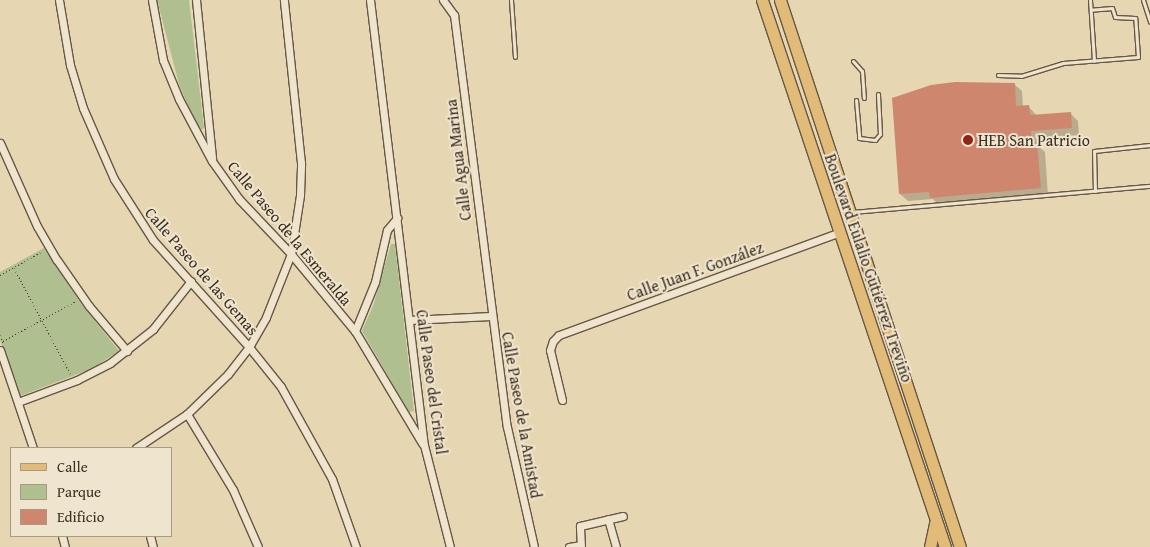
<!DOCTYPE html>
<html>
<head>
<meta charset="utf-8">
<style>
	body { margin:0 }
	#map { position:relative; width:1150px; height:547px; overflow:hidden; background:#e6d6b2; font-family:"Gentium Book Plus",serif }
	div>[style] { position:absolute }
	.green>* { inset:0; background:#b0bf90 }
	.shadow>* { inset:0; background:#0003 }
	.building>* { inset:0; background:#cf866e }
	.path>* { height:1px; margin-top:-0.5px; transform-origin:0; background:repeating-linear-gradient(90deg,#3b2e21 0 1px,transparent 0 3.5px) }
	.roads { filter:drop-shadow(1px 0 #665845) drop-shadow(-1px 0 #665845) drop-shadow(0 1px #665845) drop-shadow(0 -1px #665845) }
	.service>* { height:3px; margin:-1.5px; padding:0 1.5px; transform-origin:1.5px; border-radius:1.5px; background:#efe4cd }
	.minor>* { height:7px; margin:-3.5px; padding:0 3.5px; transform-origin:3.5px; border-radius:3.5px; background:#efe4cd }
	.primary>* { height:11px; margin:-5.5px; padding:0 5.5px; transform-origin:5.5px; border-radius:5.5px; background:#e3bb79 }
	.dots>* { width:14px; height:14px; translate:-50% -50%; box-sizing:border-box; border:2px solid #efe4cd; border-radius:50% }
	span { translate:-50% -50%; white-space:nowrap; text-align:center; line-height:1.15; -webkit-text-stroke:4px #efe4cd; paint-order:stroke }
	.poi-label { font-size:16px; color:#3b2e21 }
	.left { translate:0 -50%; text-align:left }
	.street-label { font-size:16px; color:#3b2e21 }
	.legend { position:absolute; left:10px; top:447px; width:162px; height:90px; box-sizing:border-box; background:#efe4cd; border:1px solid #a79b88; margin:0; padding:6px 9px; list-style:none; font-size:15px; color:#3b2e21 }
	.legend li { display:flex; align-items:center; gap:10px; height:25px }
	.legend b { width:25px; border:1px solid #a79b88 }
</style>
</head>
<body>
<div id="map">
	<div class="green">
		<div style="clip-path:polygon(157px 0,189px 0,204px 128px,198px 131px,179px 84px)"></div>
		<div style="clip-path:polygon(391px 244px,395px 244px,414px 411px,409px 412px,362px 331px,373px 306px)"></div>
		<div style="clip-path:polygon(44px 248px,80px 302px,119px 351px,91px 369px,20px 396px,0 340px,0 272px)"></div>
	</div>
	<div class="shadow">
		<div style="clip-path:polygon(1014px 84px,1022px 91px,1023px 107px,1029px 107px,1037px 116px,1070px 113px,1078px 121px,1079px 135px,1038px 138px,1039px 147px,1045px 152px,1048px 196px,939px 205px,933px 199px,908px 201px,900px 194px)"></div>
	</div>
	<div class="building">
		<div style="clip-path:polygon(955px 82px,1015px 83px,1016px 106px,1029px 105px,1030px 115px,1071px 112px,1072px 128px,1031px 131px,1032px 144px,1037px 143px,1041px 188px,930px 198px,929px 192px,899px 194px,892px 98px,931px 85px)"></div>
	</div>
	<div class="path">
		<div style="left:14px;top:268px;width:121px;rotate:62deg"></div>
		<div style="left:0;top:275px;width:49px;rotate:-29.2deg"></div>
		<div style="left:0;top:335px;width:9px;rotate:69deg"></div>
		<div style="left:3px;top:341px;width:83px;rotate:-28.7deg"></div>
	</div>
	<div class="roads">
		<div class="service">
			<div style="left:511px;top:0;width:57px;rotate:86deg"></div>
			<div style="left:1090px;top:0;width:61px;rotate:86.2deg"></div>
			<div style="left:1143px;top:0;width:23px;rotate:72deg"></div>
			<div style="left:853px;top:61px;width:13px;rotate:48deg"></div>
			<div style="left:862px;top:71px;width:27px;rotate:86deg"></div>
			<div style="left:998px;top:75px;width:23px;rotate:2deg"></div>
			<div style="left:1021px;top:76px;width:44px;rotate:-17.2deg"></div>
			<div style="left:1063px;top:63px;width:75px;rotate:-4.6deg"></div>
			<div style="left:1138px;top:57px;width:39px;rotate:-94deg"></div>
			<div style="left:1135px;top:18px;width:20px;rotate:-177deg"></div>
			<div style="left:1115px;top:17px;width:9px;rotate:-108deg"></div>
			<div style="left:1112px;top:8px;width:21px;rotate:175deg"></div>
			<div style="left:856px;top:100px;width:38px;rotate:85deg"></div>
			<div style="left:859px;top:138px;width:16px;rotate:7deg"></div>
			<div style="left:875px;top:140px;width:8px;rotate:-50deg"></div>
			<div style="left:880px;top:134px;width:40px;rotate:-92.9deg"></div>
			<div style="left:1095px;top:191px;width:40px;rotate:-91.4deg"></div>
			<div style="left:1094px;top:151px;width:56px;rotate:-6.1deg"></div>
			<div style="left:851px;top:212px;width:300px;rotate:-5deg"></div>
		</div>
		<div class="minor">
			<div style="left:59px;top:0;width:66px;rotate:80.4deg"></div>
			<div style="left:70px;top:65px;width:45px;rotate:73.2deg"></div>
			<div style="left:83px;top:108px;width:77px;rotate:66.4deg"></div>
			<div style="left:114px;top:179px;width:72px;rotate:57.4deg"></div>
			<div style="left:153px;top:240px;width:144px;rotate:48.1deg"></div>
			<div style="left:249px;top:347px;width:51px;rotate:51.3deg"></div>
			<div style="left:281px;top:387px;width:105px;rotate:61deg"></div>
			<div style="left:332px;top:479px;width:72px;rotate:70.6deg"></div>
			<div style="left:152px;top:0;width:61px;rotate:79.6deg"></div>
			<div style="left:163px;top:60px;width:42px;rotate:67.7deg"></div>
			<div style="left:179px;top:99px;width:70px;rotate:62deg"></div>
			<div style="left:212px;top:161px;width:47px;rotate:54.6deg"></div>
			<div style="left:239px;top:199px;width:76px;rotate:46.6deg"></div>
			<div style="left:291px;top:254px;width:100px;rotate:50.3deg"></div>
			<div style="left:355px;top:331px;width:131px;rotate:59.1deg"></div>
			<div style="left:196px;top:0;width:159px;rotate:84.2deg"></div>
			<div style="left:370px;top:0;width:448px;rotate:83.1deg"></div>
			<div style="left:424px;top:445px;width:105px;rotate:75.7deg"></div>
			<div style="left:443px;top:0;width:19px;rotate:54deg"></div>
			<div style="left:454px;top:15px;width:415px;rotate:82.7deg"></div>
			<div style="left:507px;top:427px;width:123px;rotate:77.3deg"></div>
			<div style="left:0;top:143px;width:91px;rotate:66deg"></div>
			<div style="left:37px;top:226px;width:39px;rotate:60deg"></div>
			<div style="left:57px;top:260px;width:56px;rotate:55.2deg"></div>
			<div style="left:89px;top:306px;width:59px;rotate:49.8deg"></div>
			<div style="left:409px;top:320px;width:82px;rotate:-2.8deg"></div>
			<div style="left:355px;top:331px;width:53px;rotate:-67.8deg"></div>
			<div style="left:375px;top:282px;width:53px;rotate:-77deg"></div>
			<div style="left:387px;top:230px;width:16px;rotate:-50deg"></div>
			<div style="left:0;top:350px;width:103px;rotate:71.4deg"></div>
			<div style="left:562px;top:400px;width:51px;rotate:-103.5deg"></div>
			<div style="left:550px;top:350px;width:9px;rotate:-72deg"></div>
			<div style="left:553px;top:341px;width:8px;rotate:-45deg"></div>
			<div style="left:559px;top:335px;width:299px;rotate:-20.1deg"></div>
			<div style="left:18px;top:402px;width:63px;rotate:-20.4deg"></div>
			<div style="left:77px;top:380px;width:37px;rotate:-27deg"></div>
			<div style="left:110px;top:363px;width:55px;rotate:-38.3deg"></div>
			<div style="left:153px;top:329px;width:61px;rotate:-51.6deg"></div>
			<div style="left:187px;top:414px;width:89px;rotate:58.8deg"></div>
			<div style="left:233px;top:490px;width:62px;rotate:66.3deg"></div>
			<div style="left:136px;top:448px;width:61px;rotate:-33.7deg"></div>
			<div style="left:187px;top:414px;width:57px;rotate:-44.3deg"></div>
			<div style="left:228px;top:374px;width:34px;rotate:-52deg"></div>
			<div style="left:249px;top:347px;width:34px;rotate:-60deg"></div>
			<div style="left:266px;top:317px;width:68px;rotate:-68.4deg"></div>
			<div style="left:291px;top:254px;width:60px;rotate:-81.3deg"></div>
			<div style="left:300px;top:195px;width:32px;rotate:-88deg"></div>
			<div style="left:301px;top:163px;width:164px;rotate:-96deg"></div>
			<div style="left:608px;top:519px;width:29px;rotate:74deg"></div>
			<div style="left:62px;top:536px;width:11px;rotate:75deg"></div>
			<div style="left:150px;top:536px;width:11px;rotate:75deg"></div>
			<div style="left:569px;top:547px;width:11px;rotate:-10deg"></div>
			<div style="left:581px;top:547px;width:21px;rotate:-93deg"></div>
			<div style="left:580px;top:526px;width:44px;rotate:-13.1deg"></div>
		</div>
		<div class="primary">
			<div style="left:762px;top:0;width:577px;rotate:71.5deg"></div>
			<div style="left:780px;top:0;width:576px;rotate:71.79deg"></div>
			<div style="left:930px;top:547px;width:25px;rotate:-78deg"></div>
		</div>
	</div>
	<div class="dots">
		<div style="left:968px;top:140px;background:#8f2418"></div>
	</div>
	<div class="poi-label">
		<span class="left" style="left:978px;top:140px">HEB San Patricio</span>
	</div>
	<div class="street-label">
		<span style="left:458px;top:160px;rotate:-97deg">Calle Agua Marina</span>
		<span style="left:290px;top:233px;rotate:50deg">Calle Paseo de la Esmeralda</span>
		<span style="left:869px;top:268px;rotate:71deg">Boulevard Eulalio Gutiérrez Treviño</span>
		<span style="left:202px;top:271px;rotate:49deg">Calle Paseo de las Gemas</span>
		<span style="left:695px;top:271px;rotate:-20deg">Calle Juan F. González</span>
		<span style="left:432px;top:382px;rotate:82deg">Calle Paseo del Cristal</span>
		<span style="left:522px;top:415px;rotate:80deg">Calle Paseo de la Amistad</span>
	</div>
	<ul class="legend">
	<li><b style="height:6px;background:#e3bb79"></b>Calle</li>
	<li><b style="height:14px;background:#b0bf90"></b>Parque</li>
	<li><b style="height:14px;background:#cf866e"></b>Edificio</li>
	</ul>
</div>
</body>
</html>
